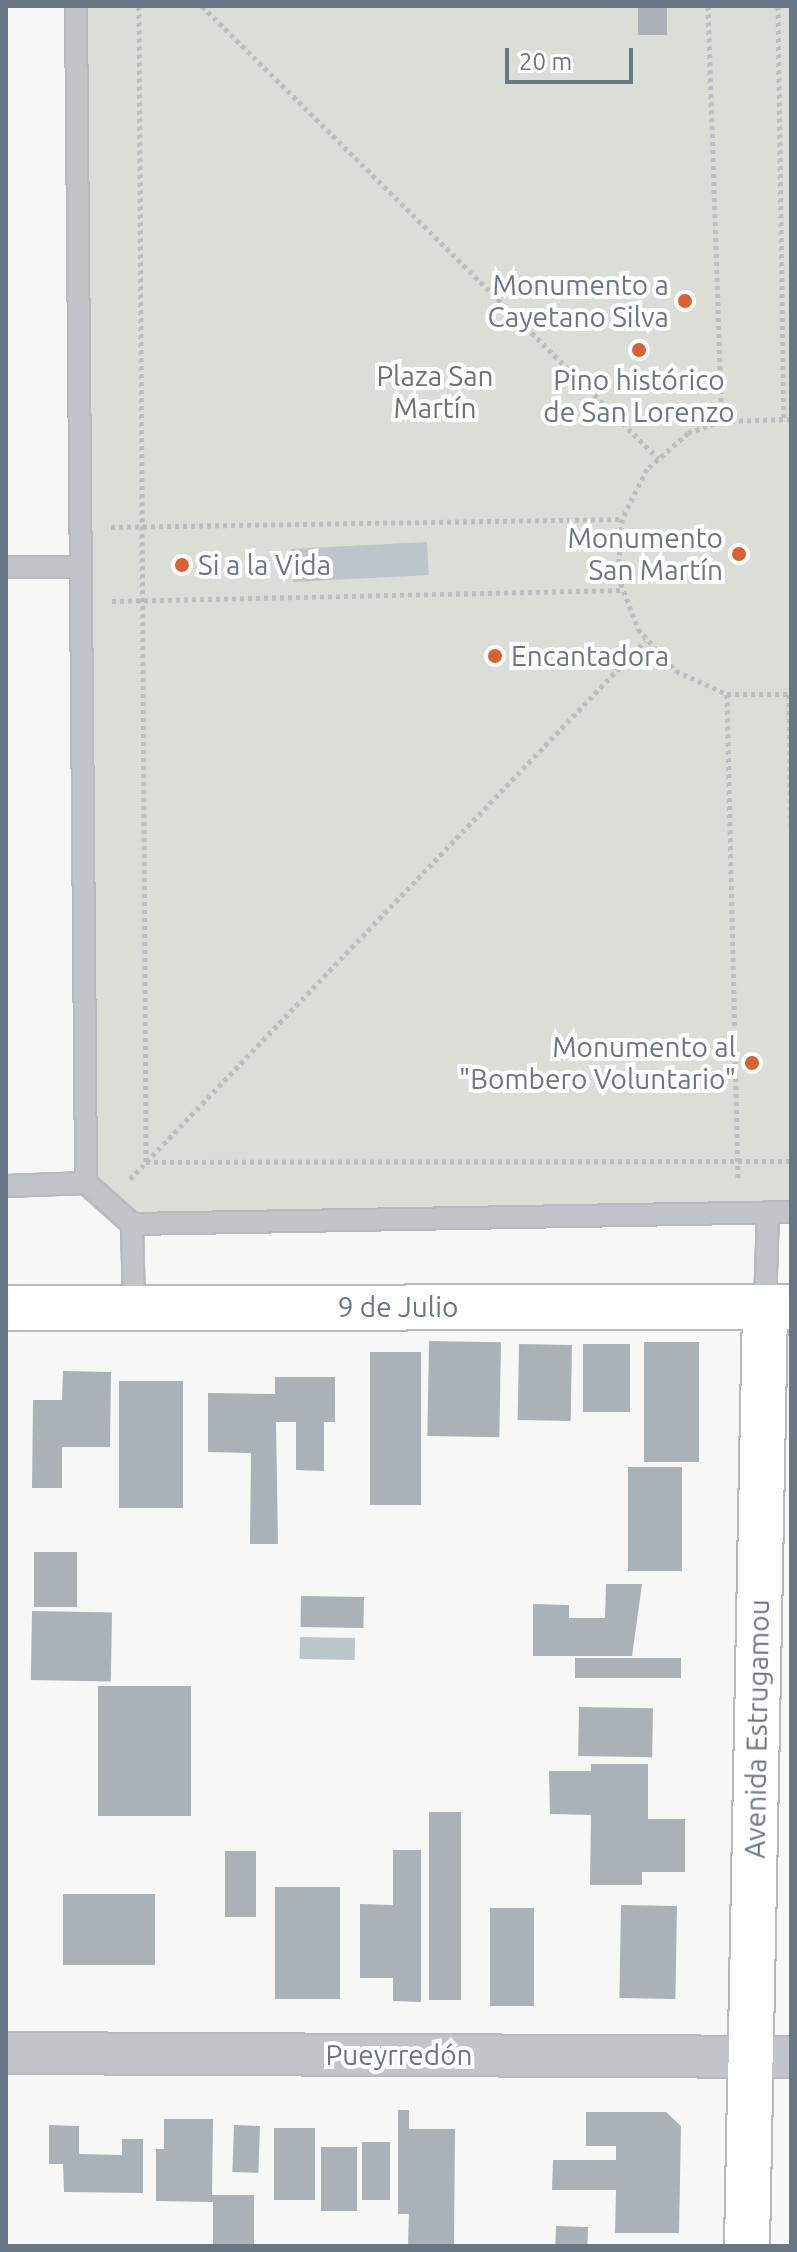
<!DOCTYPE html>
<html>
<head>
<meta charset="utf-8">
<style>
	body { margin:0 }
	#map { position:relative; width:797px; height:2252px; overflow:hidden; background:#f7f8f5; font-family:Ubuntu,sans-serif }
	div>[style] { position:absolute }
	.green>* { inset:0; background:#d9ded6 }
	.water>* { inset:0; background:#bbc5ca; transform-origin:0 0 }
	.building>* { inset:0; background:#aab1b7; transform-origin:0 0 }
	.path>* { height:5px; margin-top:-2.5px; transform-origin:0; background:repeating-linear-gradient(90deg,#bbbec0 0 4px,transparent 0 8px) }
	.roads { filter:drop-shadow(2px 0 #b6babf) drop-shadow(-2px 0 #b6babf) drop-shadow(0 2px #b6babf) drop-shadow(0 -2px #b6babf) }
	.lane>* { height:20px; margin:-10px; padding:0 10px; transform-origin:10px; border-radius:10px; background:#c1c5c8 }
	.street>* { height:40px; margin:-20px; padding:0 20px; transform-origin:20px; border-radius:20px; background:#c1c5c8 }
	.secondary>* { height:44px; margin:-22px; padding:0 22px; transform-origin:22px; border-radius:22px; background:#fff }
	.dots>* { width:22px; height:22px; translate:-50% -50%; box-sizing:border-box; border:4px solid #fff; border-radius:50% }
	span { translate:-50% -50%; white-space:nowrap; text-align:center; line-height:1.15; -webkit-text-stroke:8px #fff; paint-order:stroke }
	.poi-label { font-size:28px; color:#687785 }
	.right { translate:-100% -50%; text-align:right }
	.left { translate:0 -50%; text-align:left }
	.park-label { font-size:28px; color:#667762 }
	.street-label { font-size:28px; color:#687785 }
	.frame { position:absolute; inset:0; border:8px solid #687785; pointer-events:none }
	.scale { position:absolute; left:505px; top:48px; width:128px; height:36px; box-sizing:border-box; border:4px solid #687785; border-top:0; padding-left:10px; font-size:24px; line-height:28px; white-space:nowrap; color:#687785; -webkit-text-stroke:6px #fff; paint-order:stroke }
</style>
</head>
<body>
<div id="map">
	<div class="green">
		<div style="clip-path:polygon(76px 6px,791px 6px,791px 1212px,132px 1224px,86px 1183px)"></div>
	</div>
	<div class="water">
		<div style="left:427px;top:542px;width:33px;height:136px;rotate:87deg"></div>
		<div style="left:300px;top:1637px;width:55px;height:22px;rotate:1deg"></div>
	</div>
	<div class="building">
		<div style="left:638px;top:6px;width:29px;height:29px"></div>
		<div style="left:429px;top:1341px;width:72px;height:95px;rotate:1deg"></div>
		<div style="left:644px;top:1342px;width:55px;height:120px"></div>
		<div style="left:519px;top:1344px;width:53px;height:76px;rotate:1deg"></div>
		<div style="left:630px;top:1344px;width:68px;height:47px;rotate:90deg"></div>
		<div style="left:370px;top:1352px;width:51px;height:153px"></div>
		<div style="clip-path:polygon(63px 1371px,111px 1372px,110px 1447px,62px 1447px,62px 1488px,32px 1488px,33px 1400px,62px 1400px)"></div>
		<div style="clip-path:polygon(275px 1377px,335px 1377px,335px 1422px,324px 1422px,324px 1471px,296px 1470px,296px 1422px,276px 1422px,278px 1544px,250px 1544px,251px 1453px,208px 1452px,208px 1393px,275px 1394px)"></div>
		<div style="left:119px;top:1381px;width:64px;height:127px"></div>
		<div style="left:628px;top:1467px;width:54px;height:104px"></div>
		<div style="left:34px;top:1552px;width:43px;height:55px"></div>
		<div style="clip-path:polygon(606px 1584px,642px 1584px,632px 1656px,533px 1656px,533px 1604px,569px 1605px,569px 1618px,605px 1618px)"></div>
		<div style="left:301px;top:1596px;width:63px;height:31px;rotate:1deg"></div>
		<div style="left:32px;top:1611px;width:80px;height:69px;rotate:1deg"></div>
		<div style="left:575px;top:1658px;width:106px;height:20px"></div>
		<div style="left:98px;top:1686px;width:93px;height:130px"></div>
		<div style="left:579px;top:1707px;width:74px;height:49px;rotate:1deg"></div>
		<div style="clip-path:polygon(591px 1764px,648px 1764px,648px 1819px,685px 1819px,685px 1872px,642px 1872px,642px 1885px,590px 1885px,591px 1815px,550px 1814px,549px 1771px,591px 1771px)"></div>
		<div style="left:429px;top:1812px;width:32px;height:188px"></div>
		<div style="clip-path:polygon(393px 1850px,421px 1850px,421px 2002px,393px 2001px,393px 1978px,360px 1978px,360px 1904px,393px 1905px)"></div>
		<div style="left:225px;top:1851px;width:31px;height:66px"></div>
		<div style="left:275px;top:1887px;width:65px;height:112px"></div>
		<div style="left:63px;top:1894px;width:92px;height:71px"></div>
		<div style="left:621px;top:1905px;width:56px;height:93px;rotate:1deg"></div>
		<div style="left:490px;top:1908px;width:44px;height:98px"></div>
		<div style="clip-path:polygon(398px 2110px,409px 2110px,409px 2129px,455px 2129px,454px 2246px,408px 2246px,409px 2214px,398px 2214px)"></div>
		<div style="clip-path:polygon(586px 2112px,666px 2112px,681px 2126px,679px 2233px,615px 2233px,616px 2190px,552px 2190px,553px 2160px,616px 2160px,616px 2146px,586px 2146px)"></div>
		<div style="clip-path:polygon(164px 2119px,213px 2119px,212px 2195px,254px 2195px,254px 2246px,213px 2246px,213px 2202px,156px 2201px,156px 2149px,164px 2149px)"></div>
		<div style="clip-path:polygon(49px 2125px,79px 2126px,79px 2154px,122px 2155px,122px 2139px,143px 2139px,143px 2193px,64px 2192px,63px 2164px,49px 2164px)"></div>
		<div style="left:234px;top:2125px;width:26px;height:47px;rotate:2deg"></div>
		<div style="left:274px;top:2128px;width:41px;height:72px"></div>
		<div style="left:362px;top:2142px;width:28px;height:58px"></div>
		<div style="left:321px;top:2147px;width:36px;height:64px"></div>
		<div style="left:556px;top:2226px;width:32px;height:20px;rotate:2deg"></div>
	</div>
	<div class="path">
		<div style="left:139px;top:6px;width:1156px;rotate:89.65deg"></div>
		<div style="left:146px;top:1162px;width:645px;rotate:-0.09deg"></div>
		<div style="left:202px;top:6px;width:643px;rotate:44.75deg"></div>
		<div style="left:708px;top:6px;width:415px;rotate:88.1deg"></div>
		<div style="left:778px;top:6px;width:412px;rotate:89.2deg"></div>
		<div style="left:791px;top:419px;width:69px;rotate:178.3deg"></div>
		<div style="left:722px;top:421px;width:36px;rotate:161deg"></div>
		<div style="left:688px;top:433px;width:55px;rotate:138.7deg"></div>
		<div style="left:647px;top:469px;width:56px;rotate:116.6deg"></div>
		<div style="left:622px;top:519px;width:57px;rotate:94deg"></div>
		<div style="left:618px;top:576px;width:57px;rotate:69.3deg"></div>
		<div style="left:638px;top:629px;width:57px;rotate:47.9deg"></div>
		<div style="left:676px;top:671px;width:56px;rotate:24.3deg"></div>
		<div style="left:727px;top:694px;width:64px"></div>
		<div style="left:111px;top:527px;width:511px;rotate:-0.9deg"></div>
		<div style="left:112px;top:601px;width:511px;rotate:-1.23deg"></div>
		<div style="left:727px;top:694px;width:487px;rotate:88.7deg"></div>
		<div style="left:789px;top:694px;width:132px;rotate:89.1deg"></div>
		<div style="left:130px;top:1179px;width:745px;rotate:-46.25deg"></div>
	</div>
	<div class="roads">
		<div class="lane">
			<div style="left:76px;top:6px;width:1177px;rotate:89.51deg"></div>
			<div style="left:86px;top:1183px;width:62px;rotate:41.7deg"></div>
			<div style="left:132px;top:1224px;width:659px;rotate:-1.04deg"></div>
			<div style="left:6px;top:567px;width:74px"></div>
			<div style="left:6px;top:1186px;width:80px;rotate:-2.1deg"></div>
			<div style="left:132px;top:1224px;width:83px;rotate:88.6deg"></div>
			<div style="left:765px;top:1307px;width:95px;rotate:-88.2deg"></div>
		</div>
		<div class="street">
			<div style="left:6px;top:2053px;width:785px;rotate:0.29deg"></div>
		</div>
		<div class="secondary">
			<div style="left:6px;top:1308px;width:785px;rotate:-0.07deg"></div>
			<div style="left:747px;top:2246px;width:939px;rotate:-88.9deg"></div>
		</div>
	</div>
	<div class="dots">
		<div style="left:685px;top:301px;background:#dc6030"></div>
		<div style="left:639px;top:350px;background:#dc6030"></div>
		<div style="left:739px;top:554px;background:#dc6030"></div>
		<div style="left:182px;top:565px;background:#dc6030"></div>
		<div style="left:495px;top:656px;background:#dc6030"></div>
		<div style="left:752px;top:1063px;background:#dc6030"></div>
	</div>
	<div class="poi-label">
		<span class="right" style="left:669px;top:301px">Monumento a<br>Cayetano Silva</span>
		<span style="left:639px;top:396px">Pino histórico<br>de San Lorenzo</span>
		<span class="right" style="left:723px;top:554px">Monumento<br>San Martín</span>
		<span class="left" style="left:198px;top:565px">Si a la Vida</span>
		<span class="left" style="left:511px;top:656px">Encantadora</span>
		<span class="right" style="left:736px;top:1063px">Monumento al<br>"Bombero Voluntario"</span>
	</div>
	<div class="park-label">
		<span style="left:435px;top:392px">Plaza San<br>Martín</span>
	</div>
	<div class="street-label">
		<span style="left:398px;top:1307px">9 de Julio</span>
		<span style="left:757px;top:1729px;rotate:-89deg">Avenida Estrugamou</span>
		<span style="left:399px;top:2055px">Pueyrredón</span>
	</div>
	<div class="frame"></div>
	<div class="scale">20 m</div>
</div>
</body>
</html>
